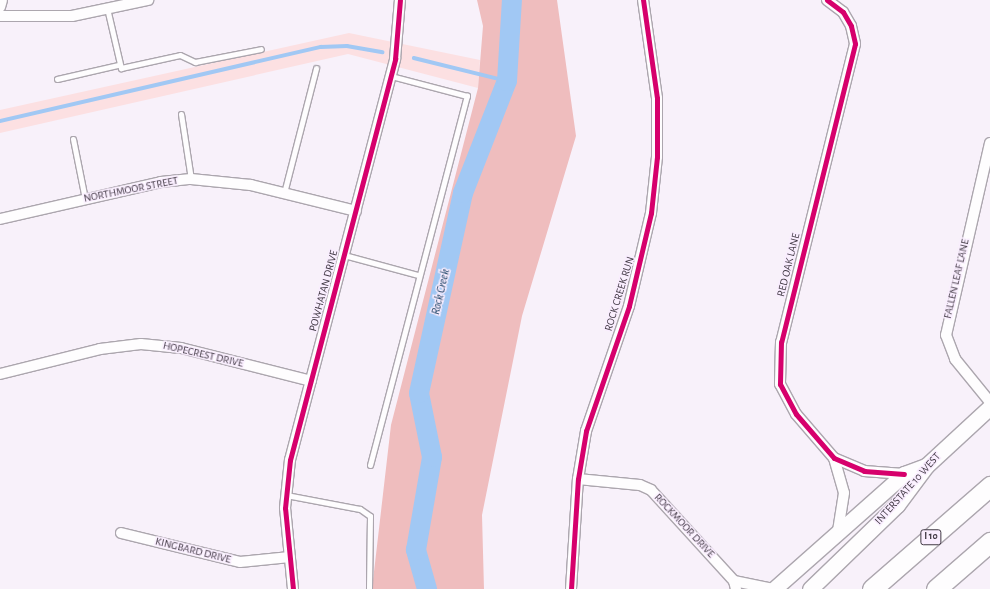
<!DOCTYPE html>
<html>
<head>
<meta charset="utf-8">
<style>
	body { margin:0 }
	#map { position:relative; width:990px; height:589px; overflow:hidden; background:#f8f1fa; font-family:"Alegreya Sans",sans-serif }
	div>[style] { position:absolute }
	.green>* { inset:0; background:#fce0e2 }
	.forest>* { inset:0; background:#efbdbe }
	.stream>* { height:3.5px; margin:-1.75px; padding:0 1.75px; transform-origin:1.75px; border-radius:1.75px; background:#a1c8f4 }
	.river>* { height:20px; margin:-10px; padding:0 10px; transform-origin:10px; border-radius:10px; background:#a1c8f4 }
	.roads { filter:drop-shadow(1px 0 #aca6ae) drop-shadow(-1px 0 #aca6ae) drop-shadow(0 1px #aca6ae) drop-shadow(0 -1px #aca6ae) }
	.service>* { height:5px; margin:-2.5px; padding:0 2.5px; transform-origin:2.5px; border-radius:2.5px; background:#fefdfe }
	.minor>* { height:10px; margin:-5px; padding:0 5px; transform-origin:5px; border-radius:5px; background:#fefdfe }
	.secondary>* { height:15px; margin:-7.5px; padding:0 7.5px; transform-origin:7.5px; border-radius:7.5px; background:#fefdfe }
	.motorway>* { height:19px; margin:-9.5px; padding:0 9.5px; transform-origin:9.5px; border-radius:9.5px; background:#fefdfe }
	.cycleway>* { height:5px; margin:-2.5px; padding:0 2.5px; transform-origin:2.5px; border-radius:2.5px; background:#d6006c }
	span { translate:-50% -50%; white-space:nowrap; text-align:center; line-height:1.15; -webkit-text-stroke:3px #f9edfe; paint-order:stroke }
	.shield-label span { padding:1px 3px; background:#f9edfe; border:1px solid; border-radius:3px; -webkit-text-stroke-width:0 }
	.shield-label { font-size:10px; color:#403843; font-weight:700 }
	.street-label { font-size:11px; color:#403843 }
	.water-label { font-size:12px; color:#0e395e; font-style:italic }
</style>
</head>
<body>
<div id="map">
	<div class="green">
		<div style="clip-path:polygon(349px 33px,480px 60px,478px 88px,348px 54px,0 133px,0 110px)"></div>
	</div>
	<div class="forest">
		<div style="clip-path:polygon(477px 0,557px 0,576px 136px,522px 316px,482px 515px,484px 589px,372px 589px,391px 425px,478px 88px,483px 26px)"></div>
	</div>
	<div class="stream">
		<div style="left:414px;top:58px;width:96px;rotate:13.9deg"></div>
		<div style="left:0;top:121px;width:329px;rotate:-13deg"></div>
		<div style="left:321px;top:47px;width:26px;rotate:-2deg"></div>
		<div style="left:347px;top:46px;width:36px;rotate:10deg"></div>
	</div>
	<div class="river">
		<div style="left:427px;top:589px;width:41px;rotate:-105.8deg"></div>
		<div style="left:416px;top:550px;width:94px;rotate:-80.2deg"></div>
		<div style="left:432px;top:457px;width:65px;rotate:-101.5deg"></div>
		<div style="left:419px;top:393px;width:205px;rotate:-77.6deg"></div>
		<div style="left:463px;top:193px;width:120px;rotate:-68.6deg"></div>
		<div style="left:507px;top:81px;width:81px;rotate:-86.5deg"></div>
	</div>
	<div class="roads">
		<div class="service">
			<div style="left:107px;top:8px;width:62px;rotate:76.9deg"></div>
			<div style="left:121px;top:68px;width:60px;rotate:-12.4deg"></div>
			<div style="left:180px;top:55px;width:17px;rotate:25deg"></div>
			<div style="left:195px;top:62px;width:67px;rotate:-11.1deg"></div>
			<div style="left:57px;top:79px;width:63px;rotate:-12.9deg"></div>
			<div style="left:181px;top:114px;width:66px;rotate:81.3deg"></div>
			<div style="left:73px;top:139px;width:61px;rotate:78.7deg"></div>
			<div style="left:284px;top:193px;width:129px;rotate:-75.6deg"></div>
			<div style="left:344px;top:255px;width:77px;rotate:15.1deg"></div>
			<div style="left:370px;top:465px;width:382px;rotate:-75.3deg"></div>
			<div style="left:467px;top:96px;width:79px;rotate:-165.3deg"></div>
			<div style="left:286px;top:495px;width:75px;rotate:10.7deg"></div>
			<div style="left:360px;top:509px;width:12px;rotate:35deg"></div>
			<div style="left:370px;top:516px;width:73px;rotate:90.8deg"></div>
		</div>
		<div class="minor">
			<div style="left:827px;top:0;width:20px;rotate:37deg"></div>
			<div style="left:843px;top:12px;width:16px;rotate:60deg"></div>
			<div style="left:851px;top:26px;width:18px;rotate:77deg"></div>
			<div style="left:855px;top:44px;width:307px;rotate:103.9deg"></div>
			<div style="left:781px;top:342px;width:42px;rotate:91.4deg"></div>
			<div style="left:780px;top:384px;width:34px;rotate:62deg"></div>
			<div style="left:796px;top:414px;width:58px;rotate:49.2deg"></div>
			<div style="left:834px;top:458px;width:33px;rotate:23deg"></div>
			<div style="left:864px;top:471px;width:40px;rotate:4.3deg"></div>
			<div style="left:0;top:7px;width:7px;rotate:-74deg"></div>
			<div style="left:0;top:16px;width:72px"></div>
			<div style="left:72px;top:16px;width:78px;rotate:-11.9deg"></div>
			<div style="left:990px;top:143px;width:197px;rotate:102.9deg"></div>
			<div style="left:946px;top:335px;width:26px;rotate:69deg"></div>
			<div style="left:955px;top:359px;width:55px;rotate:50.9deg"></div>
			<div style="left:0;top:219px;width:165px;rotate:-12.9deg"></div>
			<div style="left:161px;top:182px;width:30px;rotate:-6deg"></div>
			<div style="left:191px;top:179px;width:60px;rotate:5.7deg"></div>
			<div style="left:251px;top:185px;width:108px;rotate:13.9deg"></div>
			<div style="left:0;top:374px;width:103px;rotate:-14deg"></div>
			<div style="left:100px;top:349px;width:41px;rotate:-7deg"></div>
			<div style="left:141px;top:344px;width:40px;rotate:5.7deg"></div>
			<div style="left:181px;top:348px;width:134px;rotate:14.2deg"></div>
			<div style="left:834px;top:458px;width:36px;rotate:74deg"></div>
			<div style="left:844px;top:493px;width:39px;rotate:99deg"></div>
			<div style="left:578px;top:479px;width:62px;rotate:5.5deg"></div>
			<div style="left:640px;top:485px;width:12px;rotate:24deg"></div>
			<div style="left:651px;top:490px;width:123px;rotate:47.6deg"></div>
			<div style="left:121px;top:533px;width:122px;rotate:13.7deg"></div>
			<div style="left:240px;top:562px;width:50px;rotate:-5.7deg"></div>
			<div style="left:293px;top:589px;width:81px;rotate:-95.6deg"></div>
			<div style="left:285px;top:508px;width:48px;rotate:-84.1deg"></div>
			<div style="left:290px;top:460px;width:415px;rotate:-75.3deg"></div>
			<div style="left:395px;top:59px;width:59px;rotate:-85.2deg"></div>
			<div style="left:571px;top:589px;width:110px;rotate:-86.4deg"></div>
			<div style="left:578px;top:479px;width:49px;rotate:-80.5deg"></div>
			<div style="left:586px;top:431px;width:132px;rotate:-71deg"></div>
			<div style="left:629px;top:306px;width:96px;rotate:-76.7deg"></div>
			<div style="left:651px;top:213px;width:56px;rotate:-83.9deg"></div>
			<div style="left:657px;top:157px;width:59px;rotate:-90deg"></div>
			<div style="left:657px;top:98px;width:99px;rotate:-98.1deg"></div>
			<div style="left:736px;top:589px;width:8px;rotate:-104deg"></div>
			<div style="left:734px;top:581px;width:41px;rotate:11.3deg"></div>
		</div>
		<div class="secondary">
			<div style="left:774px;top:589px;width:174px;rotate:-41.5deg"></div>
			<div style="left:904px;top:474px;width:23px;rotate:-20deg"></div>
			<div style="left:810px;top:589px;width:121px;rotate:-44deg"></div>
			<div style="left:897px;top:505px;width:49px;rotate:-53.4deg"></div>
			<div style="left:926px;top:466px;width:87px;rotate:-42.7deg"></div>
		</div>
		<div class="motorway">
			<div style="left:872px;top:589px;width:157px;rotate:-41.1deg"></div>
			<div style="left:936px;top:589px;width:72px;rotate:-41deg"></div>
		</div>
	</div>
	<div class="cycleway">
		<div style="left:827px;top:0;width:20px;rotate:37deg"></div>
		<div style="left:843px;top:12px;width:16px;rotate:60deg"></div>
		<div style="left:851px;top:26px;width:18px;rotate:77deg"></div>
		<div style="left:855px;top:44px;width:307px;rotate:103.9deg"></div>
		<div style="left:781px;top:342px;width:42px;rotate:91.4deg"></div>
		<div style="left:780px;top:384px;width:34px;rotate:62deg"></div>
		<div style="left:796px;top:414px;width:58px;rotate:49.2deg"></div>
		<div style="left:834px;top:458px;width:33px;rotate:23deg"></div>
		<div style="left:864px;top:471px;width:40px;rotate:4.3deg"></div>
		<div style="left:293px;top:589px;width:81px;rotate:-95.6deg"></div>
		<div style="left:285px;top:508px;width:48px;rotate:-84.1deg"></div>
		<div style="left:290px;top:460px;width:415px;rotate:-75.3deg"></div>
		<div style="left:395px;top:59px;width:59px;rotate:-85.2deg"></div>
		<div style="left:571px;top:589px;width:110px;rotate:-86.4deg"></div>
		<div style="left:578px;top:479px;width:49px;rotate:-80.5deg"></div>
		<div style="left:586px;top:431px;width:132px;rotate:-71deg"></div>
		<div style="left:629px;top:306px;width:96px;rotate:-76.7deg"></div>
		<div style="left:651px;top:213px;width:56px;rotate:-83.9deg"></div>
		<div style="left:657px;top:157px;width:59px;rotate:-90deg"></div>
		<div style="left:657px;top:98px;width:99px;rotate:-98.1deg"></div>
	</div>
	<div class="shield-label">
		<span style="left:931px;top:537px">I 10</span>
	</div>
	<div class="street-label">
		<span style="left:131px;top:190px;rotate:-11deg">NORTHMOOR STREET</span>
		<span style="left:789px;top:265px;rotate:-76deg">RED OAK LANE</span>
		<span style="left:957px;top:279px;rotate:-77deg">FALLEN LEAF LANE</span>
		<span style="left:324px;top:291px;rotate:-75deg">POWHATAN DRIVE</span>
		<span style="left:620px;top:294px;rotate:-73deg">ROCK CREEK RUN</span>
		<span style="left:203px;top:355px;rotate:13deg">HOPECREST DRIVE</span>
		<span style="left:908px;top:489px;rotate:-48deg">INTERSTATE 10 WEST</span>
		<span style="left:684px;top:526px;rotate:47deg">ROCKMOOR DRIVE</span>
		<span style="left:193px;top:551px;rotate:14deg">KINGBARD DRIVE</span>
	</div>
	<div class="water-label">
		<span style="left:441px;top:292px;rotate:-77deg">Rock Creek</span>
	</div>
</div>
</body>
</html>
